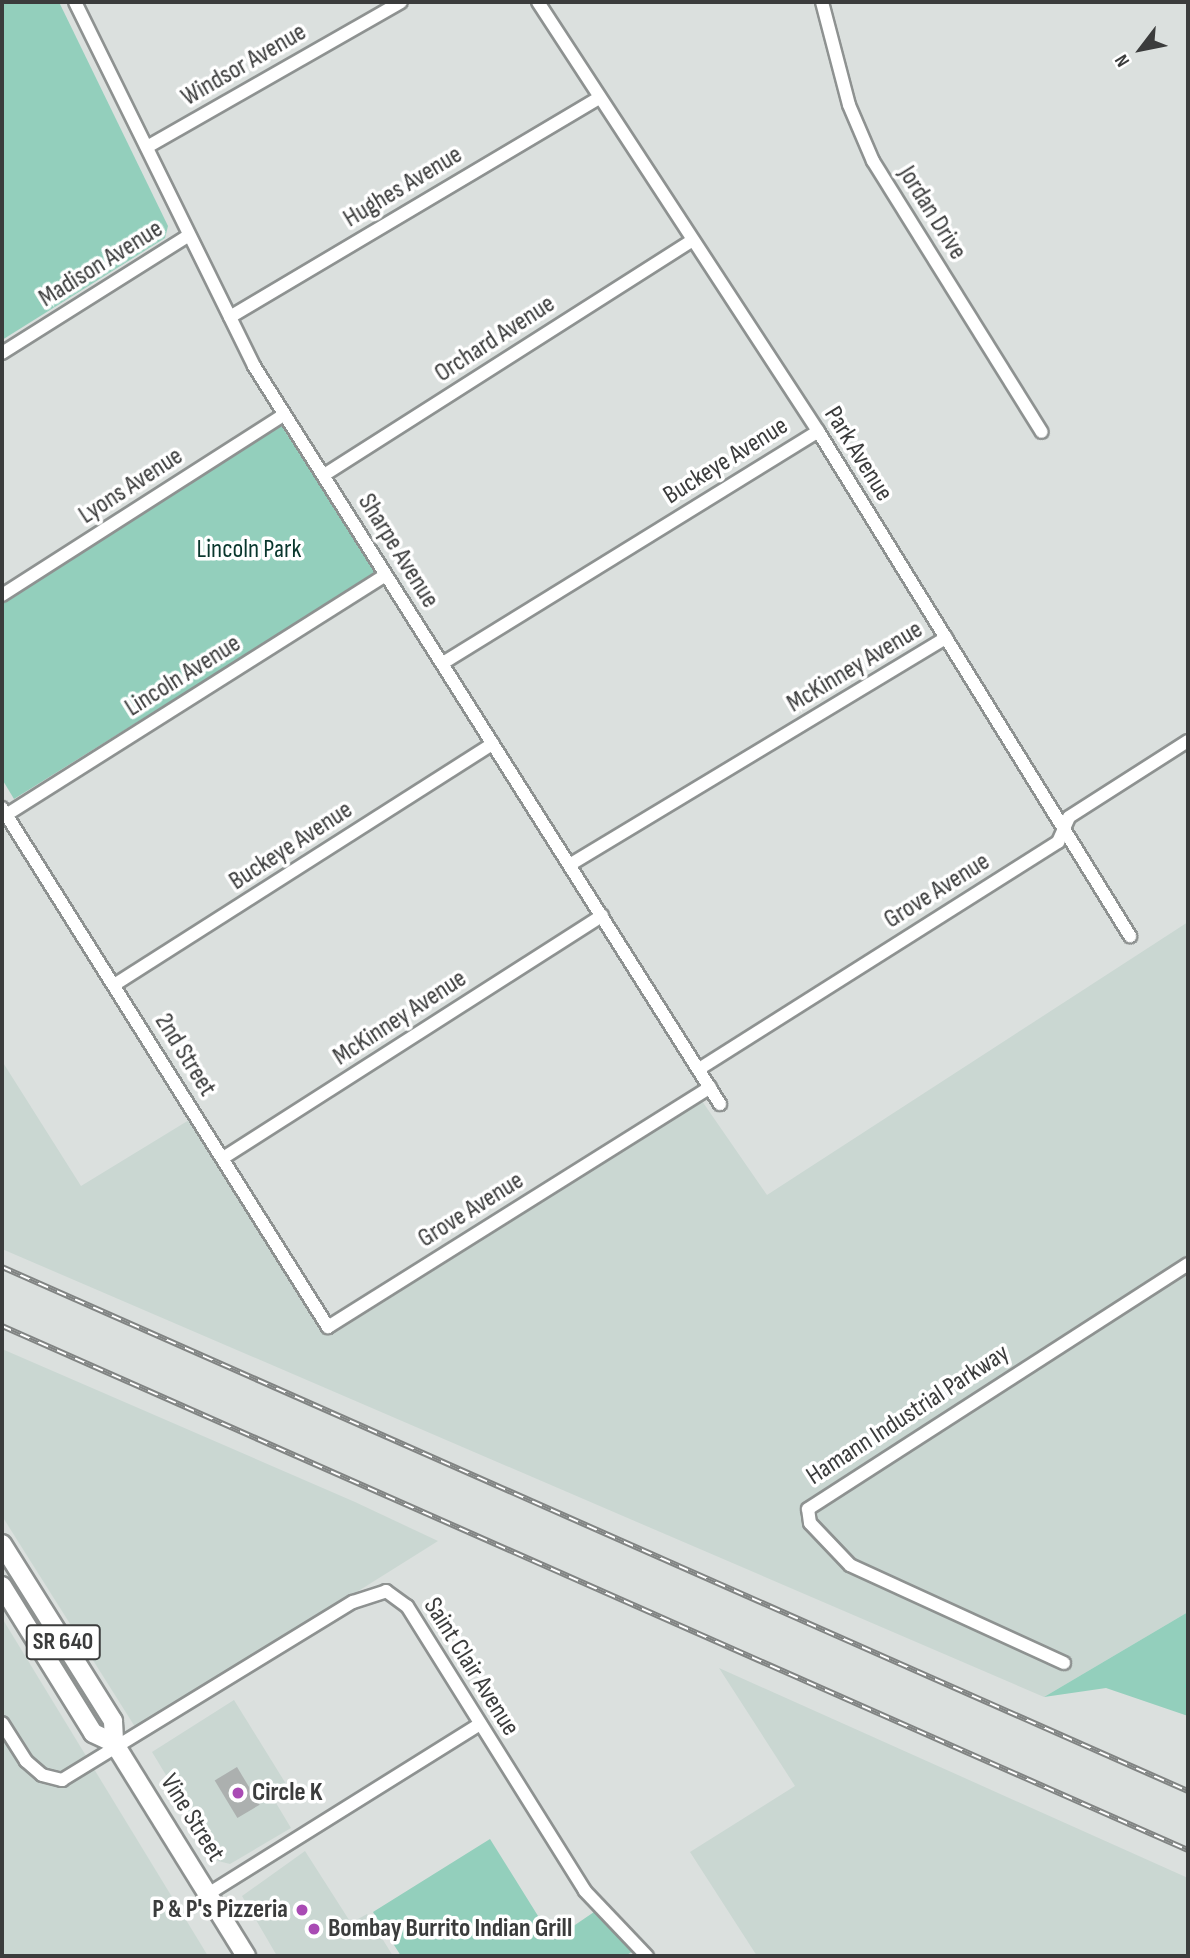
<!DOCTYPE html>
<html>
<head>
<meta charset="utf-8">
<style>
	body { margin:0 }
	#map { position:relative; width:1190px; height:1958px; overflow:hidden; background:#dbe0de; font-family:"Sofia Sans Condensed",sans-serif }
	div>[style] { position:absolute }
	.built>* { inset:0; background:#cad7d2 }
	.green>* { inset:0; background:#93cfbc }
	.stream>* { height:3.5px; margin:-1.75px; padding:0 1.75px; transform-origin:1.75px; border-radius:1.75px; background:#7cdcc1 }
	.building>* { inset:0; background:#acb0af; transform-origin:0 0 }
	.roads { filter:drop-shadow(2px 0 #8e9291) drop-shadow(-2px 0 #8e9291) drop-shadow(0 2px #8e9291) drop-shadow(0 -2px #8e9291) }
	.minor>* { height:12px; margin:-6px; padding:0 6px; transform-origin:6px; border-radius:6px; background:#fff }
	.primary>* { height:18px; margin:-9px; padding:0 9px; transform-origin:9px; border-radius:9px; background:#fff }
	.rail>* { height:6px; margin-top:-3px; transform-origin:0; background:repeating-linear-gradient(90deg,#fff 0 10px,#818483 0 20px); box-sizing:border-box; border-block:2px solid #818483 }
	.dots>* { width:19px; height:19px; translate:-50% -50%; box-sizing:border-box; border:4px solid #fff; border-radius:50% }
	span { translate:-50% -50%; white-space:nowrap; text-align:center; line-height:1.15; -webkit-text-stroke:7px #fff; paint-order:stroke }
	.shield-label span { padding:2px 5px; background:#fff; border:2px solid; border-radius:5px; -webkit-text-stroke-width:0 }
	.shield-label { font-size:24px; color:#3b3c3c; font-weight:700 }
	.street-label { font-size:26px; color:#3b3c3c }
	.park-label { font-size:26px; color:#0a372d }
	.poi-label { font-size:26px; color:#3b3c3c; font-weight:700 }
	.left { translate:0 -50%; text-align:left }
	.right { translate:-100% -50%; text-align:right }
	.frame { position:absolute; inset:0; border:4px solid #3b3c3c; pointer-events:none }
	.north { position:absolute; left:1106px; top:14px; width:70px; height:70px; -webkit-text-stroke:5px #fff; paint-order:stroke; rotate:238deg; font-size:19px; font-weight:700; line-height:28px; text-align:center; color:#3b3c3c }
	.north::after { content:''; display:block; margin:auto; width:24px; height:32px; background:#3b3c3c; clip-path:polygon(50% 0,100% 100%,50% 72%,0 100%) }
</style>
</head>
<body>
<div id="map">
	<div class="built">
		<div style="clip-path:polygon(1188px 922px,1188px 1612px,1044px 1697px,2px 1249px,2px 1061px,81px 1186px,194px 1117px,330px 1336px,702px 1101px,767px 1195px)"></div>
		<div style="clip-path:polygon(2px 1349px,355px 1502px,438px 1541px,137px 1730px,2px 1516px)"></div>
		<div style="clip-path:polygon(2px 1618px,208px 1956px,2px 1956px)"></div>
		<div style="clip-path:polygon(719px 1668px,1188px 1878px,1188px 1956px,757px 1956px,690px 1852px,795px 1786px)"></div>
		<div style="clip-path:polygon(234px 1700px,291px 1792px,276px 1803px,291px 1828px,230px 1864px,218px 1861px,152px 1752px)"></div>
		<div style="clip-path:polygon(305px 1851px,351px 1923px,367px 1914px,393px 1956px,277px 1956px,242px 1896px)"></div>
	</div>
	<div class="green">
		<div style="clip-path:polygon(2px 2px,59px 2px,168px 226px,165px 238px,2px 340px)"></div>
		<div style="clip-path:polygon(281px 425px,376px 573px,14px 799px,2px 779px,2px 604px)"></div>
		<div style="clip-path:polygon(1188px 1612px,1188px 1716px,1106px 1688px,1044px 1697px)"></div>
		<div style="clip-path:polygon(490px 1839px,553px 1940px,594px 1912px,635px 1950px,625px 1956px,401px 1956px,373px 1912px)"></div>
	</div>
	<div class="stream">
		<div style="left:1187px;top:1686px;width:1px"></div>
	</div>
	<div class="building">
		<div style="left:237px;top:1767px;width:44px;height:26px;rotate:59deg"></div>
	</div>
	<div class="roads">
		<div class="minor">
			<div style="left:75px;top:2px;width:406px;rotate:63.8deg"></div>
			<div style="left:254px;top:366px;width:873px;rotate:57.73deg"></div>
			<div style="left:538px;top:2px;width:512px;rotate:56.87deg"></div>
			<div style="left:818px;top:431px;width:594px;rotate:58.29deg"></div>
			<div style="left:822px;top:2px;width:106px;rotate:75.3deg"></div>
			<div style="left:849px;top:105px;width:61px;rotate:66.8deg"></div>
			<div style="left:873px;top:161px;width:319px;rotate:58.1deg"></div>
			<div style="left:147px;top:147px;width:292px;rotate:-29.7deg"></div>
			<div style="left:230px;top:317px;width:430px;rotate:-30.7deg"></div>
			<div style="left:2px;top:353px;width:220px;rotate:-32.2deg"></div>
			<div style="left:324px;top:475px;width:436px;rotate:-32.5deg"></div>
			<div style="left:2px;top:595px;width:335px;rotate:-32.6deg"></div>
			<div style="left:443px;top:663px;width:441px;rotate:-31.7deg"></div>
			<div style="left:2px;top:808px;width:613px;rotate:57.87deg"></div>
			<div style="left:328px;top:1327px;width:451px;rotate:-32.1deg"></div>
			<div style="left:6px;top:815px;width:449px;rotate:-32.3deg"></div>
			<div style="left:571px;top:864px;width:438px;rotate:-31.1deg"></div>
			<div style="left:114px;top:985px;width:449px;rotate:-32.5deg"></div>
			<div style="left:699px;top:1069px;width:425px;rotate:-32.3deg"></div>
			<div style="left:1058px;top:842px;width:27px;rotate:-66deg"></div>
			<div style="left:1069px;top:817px;width:141px;rotate:-32.6deg"></div>
			<div style="left:223px;top:1158px;width:450px;rotate:-32.6deg"></div>
			<div style="left:1064px;top:1663px;width:235px;rotate:-155.4deg"></div>
			<div style="left:850px;top:1565px;width:58px;rotate:-133.6deg"></div>
			<div style="left:810px;top:1523px;width:14px;rotate:-98deg"></div>
			<div style="left:808px;top:1509px;width:452px;rotate:-32.8deg"></div>
			<div style="left:2px;top:1723px;width:45px;rotate:57.7deg"></div>
			<div style="left:26px;top:1761px;width:21px;rotate:41deg"></div>
			<div style="left:42px;top:1775px;width:21px;rotate:14deg"></div>
			<div style="left:62px;top:1780px;width:341px;rotate:-31.5deg"></div>
			<div style="left:353px;top:1602px;width:35px;rotate:-18deg"></div>
			<div style="left:386px;top:1591px;width:26px;rotate:36deg"></div>
			<div style="left:407px;top:1606px;width:336px;rotate:58deg"></div>
			<div style="left:585px;top:1891px;width:90px;rotate:46.4deg"></div>
			<div style="left:208px;top:1894px;width:321px;rotate:-32deg"></div>
		</div>
		<div class="primary">
			<div style="left:2px;top:1544px;width:209px;rotate:57.9deg"></div>
			<div style="left:113px;top:1721px;width:22px;rotate:87deg"></div>
			<div style="left:114px;top:1743px;width:251px;rotate:58.2deg"></div>
			<div style="left:2px;top:1586px;width:173px;rotate:58.2deg"></div>
			<div style="left:93px;top:1733px;width:23px;rotate:25deg"></div>
		</div>
	</div>
	<div class="rail">
		<div style="left:2px;top:1267px;width:1297px;rotate:23.84deg"></div>
		<div style="left:2px;top:1326px;width:1297px;rotate:23.84deg"></div>
	</div>
	<div class="dots">
		<div style="left:238px;top:1793px;background:#a94bb4"></div>
		<div style="left:302px;top:1910px;background:#a94bb4"></div>
		<div style="left:314px;top:1929px;background:#a94bb4"></div>
	</div>
	<div class="shield-label">
		<span style="left:63px;top:1642px">SR 640</span>
	</div>
	<div class="street-label">
		<span style="left:244px;top:65px;rotate:-30deg">Windsor Avenue</span>
		<span style="left:403px;top:187px;rotate:-31deg">Hughes Avenue</span>
		<span style="left:932px;top:213px;rotate:58deg">Jordan Drive</span>
		<span style="left:101px;top:264px;rotate:-32deg">Madison Avenue</span>
		<span style="left:495px;top:339px;rotate:-33deg">Orchard Avenue</span>
		<span style="left:858px;top:454px;rotate:58deg">Park Avenue</span>
		<span style="left:726px;top:461px;rotate:-32deg">Buckeye Avenue</span>
		<span style="left:131px;top:486px;rotate:-33deg">Lyons Avenue</span>
		<span style="left:398px;top:551px;rotate:58deg">Sharpe Avenue</span>
		<span style="left:855px;top:667px;rotate:-31deg">McKinney Avenue</span>
		<span style="left:183px;top:676px;rotate:-32deg">Lincoln Avenue</span>
		<span style="left:291px;top:846px;rotate:-33deg">Buckeye Avenue</span>
		<span style="left:937px;top:891px;rotate:-32deg">Grove Avenue</span>
		<span style="left:400px;top:1018px;rotate:-33deg">McKinney Avenue</span>
		<span style="left:185px;top:1055px;rotate:58deg">2nd Street</span>
		<span style="left:471px;top:1210px;rotate:-32deg">Grove Avenue</span>
		<span style="left:908px;top:1415px;rotate:-33deg">Hamann Industrial Parkway</span>
		<span style="left:471px;top:1667px;rotate:58deg">Saint Clair Avenue</span>
		<span style="left:192px;top:1818px;rotate:58deg">Vine Street</span>
	</div>
	<div class="park-label">
		<span style="left:249px;top:550px">Lincoln Park</span>
	</div>
	<div class="poi-label">
		<span class="left" style="left:252px;top:1793px">Circle K</span>
		<span class="right" style="left:288px;top:1910px">P &amp; P's Pizzeria</span>
		<span class="left" style="left:328px;top:1929px">Bombay Burrito Indian Grill</span>
	</div>
	<div class="frame"></div>
	<div class="north">N</div>
</div>
</body>
</html>
